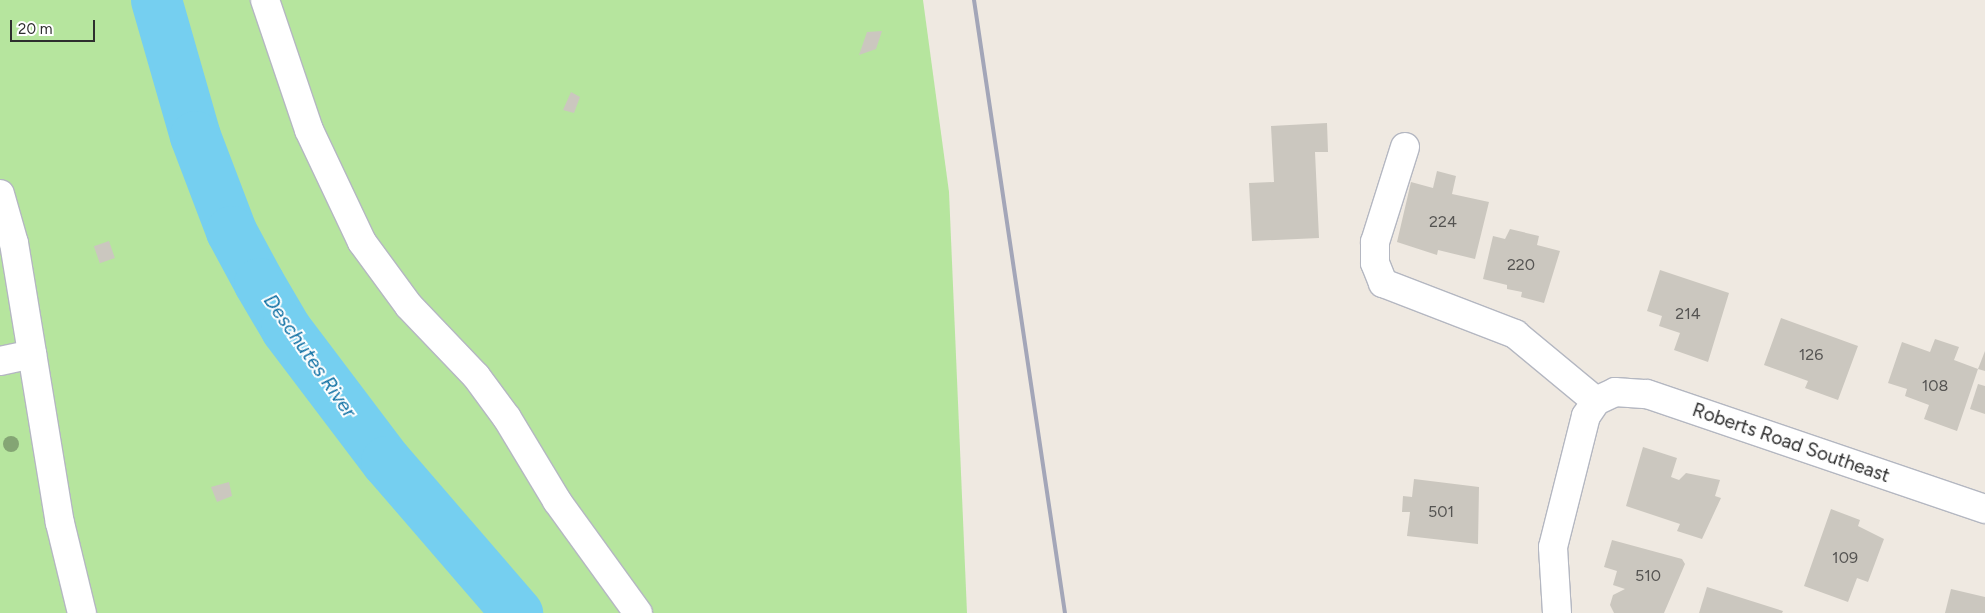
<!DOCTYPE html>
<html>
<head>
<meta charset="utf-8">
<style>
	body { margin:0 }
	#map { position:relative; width:1985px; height:613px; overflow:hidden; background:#efe9e1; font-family:Figtree,sans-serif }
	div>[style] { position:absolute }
	.green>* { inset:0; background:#b6e59e }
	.river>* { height:51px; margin:-25.5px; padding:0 25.5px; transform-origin:25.5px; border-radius:25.5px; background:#75cff0 }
	.building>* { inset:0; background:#cbc7bf; transform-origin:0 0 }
	.roads { filter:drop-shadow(1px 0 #b4b7c1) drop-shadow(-1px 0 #b4b7c1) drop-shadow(0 1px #b4b7c1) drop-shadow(0 -1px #b4b7c1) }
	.minor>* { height:28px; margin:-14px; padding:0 14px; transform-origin:14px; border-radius:14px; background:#fff }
	.rail>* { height:4px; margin:-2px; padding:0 2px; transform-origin:2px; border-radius:2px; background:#a3a6b8 }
	.trees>* { width:16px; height:16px; margin:-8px; border-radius:50%; background:#84a574 }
	span { translate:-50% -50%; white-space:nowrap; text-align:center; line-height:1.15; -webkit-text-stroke:4px #fff; paint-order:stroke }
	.number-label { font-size:16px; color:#555452 }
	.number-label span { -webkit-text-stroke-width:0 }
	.street-label { font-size:19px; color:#2e2e2e }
	.water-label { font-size:20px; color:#0d6fa3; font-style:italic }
	.scale { position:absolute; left:10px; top:20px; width:85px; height:22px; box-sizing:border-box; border:2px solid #2e2e2e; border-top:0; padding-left:6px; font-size:15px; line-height:18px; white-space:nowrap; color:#2e2e2e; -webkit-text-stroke:4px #fff; paint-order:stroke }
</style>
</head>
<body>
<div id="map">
	<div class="green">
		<div style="clip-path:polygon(0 0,923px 0,949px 192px,967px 613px,0 613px)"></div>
	</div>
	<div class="river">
		<div style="left:156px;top:0;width:141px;rotate:74deg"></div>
		<div style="left:195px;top:136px;width:102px;rotate:69.2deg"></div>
		<div style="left:231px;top:231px;width:59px;rotate:61.7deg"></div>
		<div style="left:259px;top:283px;width:53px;rotate:59.6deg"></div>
		<div style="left:286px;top:329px;width:166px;rotate:52.9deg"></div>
		<div style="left:386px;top:461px;width:201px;rotate:49.2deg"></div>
	</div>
	<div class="building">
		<div style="clip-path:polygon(882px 31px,876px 49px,859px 55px,867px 32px)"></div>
		<div style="clip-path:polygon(571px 92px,580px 97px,574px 113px,563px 110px)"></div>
		<div style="clip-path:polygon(1327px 123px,1328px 152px,1315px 152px,1319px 238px,1252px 241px,1249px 183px,1274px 182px,1271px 126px)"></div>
		<div style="clip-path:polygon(1437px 171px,1456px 176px,1452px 194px,1489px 202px,1475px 259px,1438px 250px,1437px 255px,1397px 242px,1411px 182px,1433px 188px)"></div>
		<div style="clip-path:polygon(1510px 229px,1539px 236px,1537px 245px,1560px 251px,1544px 303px,1521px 297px,1522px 292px,1507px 289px,1507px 285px,1483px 279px,1493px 236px,1505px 239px)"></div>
		<div style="left:109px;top:241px;width:18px;height:16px;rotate:71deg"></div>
		<div style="clip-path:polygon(1660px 270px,1729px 293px,1708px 362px,1674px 350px,1680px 333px,1659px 326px,1662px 316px,1647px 311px)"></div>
		<div style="clip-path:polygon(1781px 318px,1858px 346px,1838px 400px,1805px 388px,1808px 381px,1764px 365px)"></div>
		<div style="clip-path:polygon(1935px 339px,1959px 347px,1954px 360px,1978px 369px,1957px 431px,1924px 419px,1929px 405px,1905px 396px,1907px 389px,1888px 383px,1902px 342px,1930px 352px)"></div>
		<div style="clip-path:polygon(1985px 351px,1985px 371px,1978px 369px)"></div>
		<div style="clip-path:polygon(1978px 384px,1985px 386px,1985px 414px,1970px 409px)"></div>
		<div style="clip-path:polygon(1643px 447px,1677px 458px,1671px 477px,1679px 480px,1686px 473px,1720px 480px,1715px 496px,1721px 498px,1702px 539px,1677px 531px,1680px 524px,1626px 506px)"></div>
		<div style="clip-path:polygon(1414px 479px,1479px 487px,1478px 544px,1407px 536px,1410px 512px,1402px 512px,1403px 496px,1412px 497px)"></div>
		<div style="clip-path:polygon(229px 482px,232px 496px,217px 502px,211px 487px)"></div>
		<div style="clip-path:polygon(1831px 509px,1860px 520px,1858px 526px,1884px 539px,1868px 582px,1857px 578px,1848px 602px,1804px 586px)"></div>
		<div style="clip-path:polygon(1612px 540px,1682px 559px,1685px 564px,1664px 613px,1614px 613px,1610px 605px,1613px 595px,1625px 589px,1613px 585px,1617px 571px,1604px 567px)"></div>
		<div style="clip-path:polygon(1707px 587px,1783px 611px,1782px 613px,1699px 613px)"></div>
		<div style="clip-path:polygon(1951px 589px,1985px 597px,1985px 613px,1945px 613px)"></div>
	</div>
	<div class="roads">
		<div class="minor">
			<div style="left:265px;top:0;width:137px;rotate:71.3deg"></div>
			<div style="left:309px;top:130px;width:124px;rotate:64.7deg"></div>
			<div style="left:362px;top:242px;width:79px;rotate:53.7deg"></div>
			<div style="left:409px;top:306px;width:97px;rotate:46.3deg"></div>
			<div style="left:476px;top:376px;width:52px;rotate:53.6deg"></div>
			<div style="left:507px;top:418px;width:97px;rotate:58.9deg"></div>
			<div style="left:557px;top:501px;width:138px;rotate:54.1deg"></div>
			<div style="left:1405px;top:147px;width:100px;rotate:107.5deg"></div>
			<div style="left:1375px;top:242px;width:21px;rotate:90deg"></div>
			<div style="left:1375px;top:263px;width:22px;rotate:68deg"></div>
			<div style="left:1383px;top:283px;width:142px;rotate:21.1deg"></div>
			<div style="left:1515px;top:334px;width:105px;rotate:39.6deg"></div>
			<div style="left:0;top:194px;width:51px;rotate:74.1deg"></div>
			<div style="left:14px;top:243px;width:284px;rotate:80.7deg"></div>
			<div style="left:60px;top:523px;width:93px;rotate:76.3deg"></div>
			<div style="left:0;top:361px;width:33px;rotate:-12deg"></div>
			<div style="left:1596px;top:401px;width:21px;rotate:-25deg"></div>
			<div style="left:1615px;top:392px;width:32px;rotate:4deg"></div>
			<div style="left:1647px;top:394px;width:357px;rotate:18.8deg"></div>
			<div style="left:1557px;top:613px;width:66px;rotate:-93.5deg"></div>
			<div style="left:1553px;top:547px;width:135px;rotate:-75.9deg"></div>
			<div style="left:1586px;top:416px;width:18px;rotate:-56deg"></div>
		</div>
	</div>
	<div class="rail">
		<div style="left:974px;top:0;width:620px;rotate:81.56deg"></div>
	</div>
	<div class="trees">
		<div style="left:11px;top:444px"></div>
	</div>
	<div class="number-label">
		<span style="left:1443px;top:222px">224</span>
		<span style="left:1521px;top:265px">220</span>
		<span style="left:1688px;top:314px">214</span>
		<span style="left:1811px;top:355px">126</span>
		<span style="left:1935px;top:386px">108</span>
		<span style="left:1441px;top:512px">501</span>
		<span style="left:1845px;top:558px">109</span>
		<span style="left:1648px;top:576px">510</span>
	</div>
	<div class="street-label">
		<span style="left:1791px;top:443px;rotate:19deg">Roberts Road Southeast</span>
	</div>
	<div class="water-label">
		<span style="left:310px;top:356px;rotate:55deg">Deschutes River</span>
	</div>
	<div class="scale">20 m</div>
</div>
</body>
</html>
